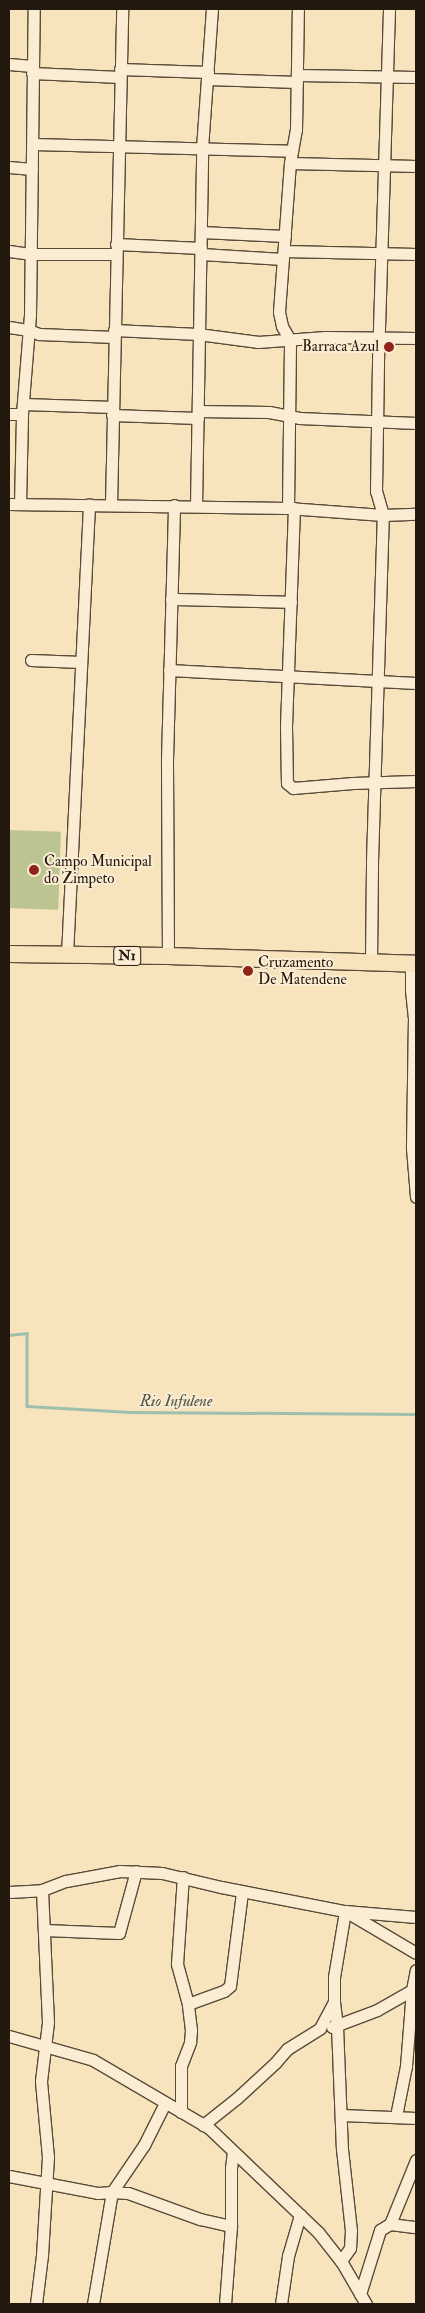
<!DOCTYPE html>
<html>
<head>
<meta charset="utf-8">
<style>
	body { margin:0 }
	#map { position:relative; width:425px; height:2313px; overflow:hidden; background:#f7e3bc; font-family:"IM FELL Double Pica",serif }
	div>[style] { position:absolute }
	.green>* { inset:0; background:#bcc491; transform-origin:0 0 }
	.stream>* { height:2.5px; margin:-1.25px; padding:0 1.25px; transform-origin:1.25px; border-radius:1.25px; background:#9ebfac }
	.roads { filter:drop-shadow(1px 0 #584b39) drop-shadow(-1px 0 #584b39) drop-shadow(0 1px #584b39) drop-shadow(0 -1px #584b39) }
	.minor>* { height:11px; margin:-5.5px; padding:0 5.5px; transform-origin:5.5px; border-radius:5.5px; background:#faedd3 }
	.highway>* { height:16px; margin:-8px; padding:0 8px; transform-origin:8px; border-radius:8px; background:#f7e3bc }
	.dots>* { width:14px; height:14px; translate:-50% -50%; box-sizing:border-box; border:2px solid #faedd3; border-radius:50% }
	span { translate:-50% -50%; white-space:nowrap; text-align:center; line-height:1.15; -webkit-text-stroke:4px #faedd3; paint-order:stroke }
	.shield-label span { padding:1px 4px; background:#faedd3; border:1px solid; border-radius:4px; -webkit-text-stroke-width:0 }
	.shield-label { font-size:14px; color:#23180d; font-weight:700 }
	.poi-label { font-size:15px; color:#23180d }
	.right { translate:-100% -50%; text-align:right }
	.left { translate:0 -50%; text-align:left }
	.water-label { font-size:16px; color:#4e5245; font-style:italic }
	.frame { position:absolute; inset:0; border:10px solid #23180d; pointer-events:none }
</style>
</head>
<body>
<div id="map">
	<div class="green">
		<div style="left:9px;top:830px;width:52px;height:78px;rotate:2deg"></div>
	</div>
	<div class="stream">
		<div style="left:9px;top:1335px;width:18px;rotate:-6deg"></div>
		<div style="left:27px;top:1333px;width:73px;rotate:90deg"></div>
		<div style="left:27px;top:1406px;width:103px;rotate:3.3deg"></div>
		<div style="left:130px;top:1412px;width:286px;rotate:0.4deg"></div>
	</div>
	<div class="roads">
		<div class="minor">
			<div style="left:9px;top:64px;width:23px;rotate:5deg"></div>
			<div style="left:120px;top:69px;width:88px;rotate:2deg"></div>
			<div style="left:32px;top:73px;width:88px;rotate:2.6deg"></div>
			<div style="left:297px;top:75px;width:119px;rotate:1deg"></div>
			<div style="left:208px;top:79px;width:89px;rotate:1.9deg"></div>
			<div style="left:33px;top:144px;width:259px;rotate:1.5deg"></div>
			<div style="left:290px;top:163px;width:126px;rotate:1.4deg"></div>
			<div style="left:9px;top:167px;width:23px;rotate:5deg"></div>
			<div style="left:201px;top:232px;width:84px;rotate:2.7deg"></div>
			<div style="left:116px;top:244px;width:85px;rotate:2.7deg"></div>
			<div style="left:9px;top:251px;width:21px;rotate:8deg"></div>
			<div style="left:30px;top:254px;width:85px"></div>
			<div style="left:284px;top:251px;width:132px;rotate:1.3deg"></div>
			<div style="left:201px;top:254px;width:82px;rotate:3.5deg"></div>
			<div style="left:9px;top:327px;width:20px;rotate:9deg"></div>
			<div style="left:29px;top:330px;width:11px;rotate:22deg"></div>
			<div style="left:39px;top:334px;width:75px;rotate:2.3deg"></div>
			<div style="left:114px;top:330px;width:84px;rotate:2.7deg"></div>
			<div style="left:198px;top:334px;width:61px;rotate:7.6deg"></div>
			<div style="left:258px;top:342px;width:67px;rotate:-4.3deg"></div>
			<div style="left:325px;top:337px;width:91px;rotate:0.6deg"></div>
			<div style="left:23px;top:404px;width:90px;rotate:1.9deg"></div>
			<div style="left:198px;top:411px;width:71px;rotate:0.8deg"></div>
			<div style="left:269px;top:412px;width:31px;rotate:11deg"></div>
			<div style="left:299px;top:418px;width:117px;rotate:2.4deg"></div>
			<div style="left:9px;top:414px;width:13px"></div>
			<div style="left:112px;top:415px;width:86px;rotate:2deg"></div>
			<div style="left:9px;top:504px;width:279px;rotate:0.8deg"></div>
			<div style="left:288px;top:508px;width:95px;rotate:4.2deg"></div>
			<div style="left:383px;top:515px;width:33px;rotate:-2deg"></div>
			<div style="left:20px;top:504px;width:90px;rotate:-88.7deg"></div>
			<div style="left:22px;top:414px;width:99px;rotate:-85.4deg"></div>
			<div style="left:30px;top:315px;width:306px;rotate:-89.3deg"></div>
			<div style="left:111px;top:505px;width:496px;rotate:-88.7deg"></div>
			<div style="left:196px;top:506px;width:358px;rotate:-89deg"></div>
			<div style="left:202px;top:148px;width:139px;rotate:-85.9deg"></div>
			<div style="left:288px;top:508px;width:168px;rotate:-89.3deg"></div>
			<div style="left:290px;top:340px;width:16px;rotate:-120deg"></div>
			<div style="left:282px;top:326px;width:14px;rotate:-102deg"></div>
			<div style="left:279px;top:312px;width:149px;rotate:-85.8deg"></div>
			<div style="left:290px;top:163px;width:34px;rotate:-80deg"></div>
			<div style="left:296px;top:130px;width:121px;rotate:-89.1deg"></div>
			<div style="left:294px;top:508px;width:219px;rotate:92.1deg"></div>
			<div style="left:286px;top:727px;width:56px;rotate:89deg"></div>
			<div style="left:287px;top:783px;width:8px;rotate:40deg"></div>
			<div style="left:293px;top:788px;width:60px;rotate:-4.8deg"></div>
			<div style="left:353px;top:783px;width:63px;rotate:-1.8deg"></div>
			<div style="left:171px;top:599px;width:120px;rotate:1.4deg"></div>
			<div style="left:31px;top:660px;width:50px;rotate:2.3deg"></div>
			<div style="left:169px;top:670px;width:247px;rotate:3deg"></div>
			<div style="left:67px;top:955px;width:451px;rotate:-87.2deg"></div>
			<div style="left:168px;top:956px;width:197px;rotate:-90.3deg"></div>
			<div style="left:167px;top:759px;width:254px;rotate:-88.4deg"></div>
			<div style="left:371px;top:962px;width:101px;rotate:-89.4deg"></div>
			<div style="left:372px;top:861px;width:346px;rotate:-88.2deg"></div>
			<div style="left:383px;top:515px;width:25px;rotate:-106deg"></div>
			<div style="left:376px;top:491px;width:131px;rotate:-89.1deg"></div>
			<div style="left:378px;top:360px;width:351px;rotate:-88.2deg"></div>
			<div style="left:411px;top:964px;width:26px;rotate:90deg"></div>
			<div style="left:411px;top:990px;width:27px;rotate:84deg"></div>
			<div style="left:414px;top:1017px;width:131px;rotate:90.9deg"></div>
			<div style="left:412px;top:1148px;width:49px;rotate:85.3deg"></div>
			<div style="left:9px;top:1892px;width:33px;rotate:-3deg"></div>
			<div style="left:42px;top:1890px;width:26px;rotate:-21deg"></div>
			<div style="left:66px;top:1881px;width:55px;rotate:-10.5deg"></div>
			<div style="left:120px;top:1871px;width:42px;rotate:2.7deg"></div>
			<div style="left:162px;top:1873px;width:61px;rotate:13.3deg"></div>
			<div style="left:221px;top:1887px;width:126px;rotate:11deg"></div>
			<div style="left:345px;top:1911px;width:82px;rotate:30.6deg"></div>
			<div style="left:44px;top:1930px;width:75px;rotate:2.3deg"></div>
			<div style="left:119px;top:1933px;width:64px;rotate:-74.7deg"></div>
			<div style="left:334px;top:2002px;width:24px;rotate:83deg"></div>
			<div style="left:337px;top:2026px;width:123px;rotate:87.7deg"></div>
			<div style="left:342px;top:2149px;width:81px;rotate:83.7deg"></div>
			<div style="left:351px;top:2230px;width:18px;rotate:93deg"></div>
			<div style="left:350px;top:2248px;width:16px;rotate:125deg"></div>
			<div style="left:188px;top:2004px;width:38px;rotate:-20deg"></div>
			<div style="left:224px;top:1991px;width:8px;rotate:-40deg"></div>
			<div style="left:230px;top:1986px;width:95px;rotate:-82.7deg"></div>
			<div style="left:332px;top:2027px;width:48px;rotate:-20.7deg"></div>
			<div style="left:377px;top:2010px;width:40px;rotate:-29.7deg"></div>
			<div style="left:9px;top:2036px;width:87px;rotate:15.9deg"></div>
			<div style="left:93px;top:2060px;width:134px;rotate:30.4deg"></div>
			<div style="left:209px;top:2128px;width:151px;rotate:43.7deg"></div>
			<div style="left:318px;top:2232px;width:37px;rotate:52deg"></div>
			<div style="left:341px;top:2261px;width:50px;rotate:59.8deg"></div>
			<div style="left:181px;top:2112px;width:46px;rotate:-90deg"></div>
			<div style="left:181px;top:2066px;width:26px;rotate:-69deg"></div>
			<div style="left:190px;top:2042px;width:12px;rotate:-85deg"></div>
			<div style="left:191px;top:2030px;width:26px;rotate:-97deg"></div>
			<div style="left:188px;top:2004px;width:41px;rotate:-105.4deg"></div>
			<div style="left:177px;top:1964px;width:87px;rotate:-86.1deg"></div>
			<div style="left:341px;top:2115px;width:75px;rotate:2.3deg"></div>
			<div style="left:396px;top:2116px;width:51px;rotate:-78.7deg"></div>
			<div style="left:406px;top:2066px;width:76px;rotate:-85.5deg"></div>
			<div style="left:412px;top:1990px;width:20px;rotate:-79deg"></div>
			<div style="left:203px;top:2125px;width:43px;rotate:-38.5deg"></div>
			<div style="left:237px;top:2098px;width:52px;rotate:-42.6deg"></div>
			<div style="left:275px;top:2063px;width:18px;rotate:-49deg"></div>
			<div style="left:287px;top:2049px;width:39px;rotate:-32deg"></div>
			<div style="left:320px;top:2028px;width:30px;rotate:-62deg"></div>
			<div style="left:334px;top:2002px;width:25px;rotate:-90deg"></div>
			<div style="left:334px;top:1977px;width:67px;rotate:-80.5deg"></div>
			<div style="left:345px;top:1911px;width:71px;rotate:4.8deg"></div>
			<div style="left:9px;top:2176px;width:91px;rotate:10.8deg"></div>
			<div style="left:98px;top:2193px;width:14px;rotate:-4deg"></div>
			<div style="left:112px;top:2192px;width:57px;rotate:-55.8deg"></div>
			<div style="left:144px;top:2145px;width:47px;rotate:-63.4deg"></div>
			<div style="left:390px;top:2224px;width:69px;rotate:-67.9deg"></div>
			<div style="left:360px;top:2294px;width:67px;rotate:-72.6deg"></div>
			<div style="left:380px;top:2230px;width:12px;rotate:-31deg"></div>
			<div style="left:390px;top:2224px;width:26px;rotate:7deg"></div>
			<div style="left:36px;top:2304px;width:49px;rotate:-83deg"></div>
			<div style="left:42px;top:2255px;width:98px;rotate:-86.5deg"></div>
			<div style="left:48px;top:2157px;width:76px;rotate:-95.3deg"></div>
			<div style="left:41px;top:2081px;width:59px;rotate:-83.2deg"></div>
			<div style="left:48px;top:2022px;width:132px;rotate:-92.6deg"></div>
			<div style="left:93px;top:2304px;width:114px;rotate:-80.4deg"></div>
			<div style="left:112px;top:2192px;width:16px;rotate:4deg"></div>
			<div style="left:128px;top:2193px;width:77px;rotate:19.9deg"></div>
			<div style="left:200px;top:2219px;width:32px;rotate:13deg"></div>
			<div style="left:225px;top:2304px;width:78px;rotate:-85.6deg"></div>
			<div style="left:231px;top:2226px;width:58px;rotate:-90deg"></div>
			<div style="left:231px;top:2168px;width:16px;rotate:-83deg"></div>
			<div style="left:281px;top:2304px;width:49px;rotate:-81.7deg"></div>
			<div style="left:288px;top:2256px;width:43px;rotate:-73.7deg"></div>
		</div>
		<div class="highway">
			<div style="left:9px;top:954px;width:159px;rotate:0.7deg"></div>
			<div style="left:168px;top:956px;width:248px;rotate:1.8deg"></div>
		</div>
	</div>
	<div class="dots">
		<div style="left:389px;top:347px;background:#8f2418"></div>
		<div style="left:34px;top:870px;background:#8f2418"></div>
		<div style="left:248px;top:971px;background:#8f2418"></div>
	</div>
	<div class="shield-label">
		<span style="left:127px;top:956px">N1</span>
	</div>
	<div class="poi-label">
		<span class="right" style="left:379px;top:347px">Barraca Azul</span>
		<span class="left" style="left:44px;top:870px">Campo Municipal<br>do Zimpeto</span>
		<span class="left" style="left:258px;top:971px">Cruzamento<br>De Matendene</span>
	</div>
	<div class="water-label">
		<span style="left:176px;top:1401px">Rio Infulene</span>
	</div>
	<div class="frame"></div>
</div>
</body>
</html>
